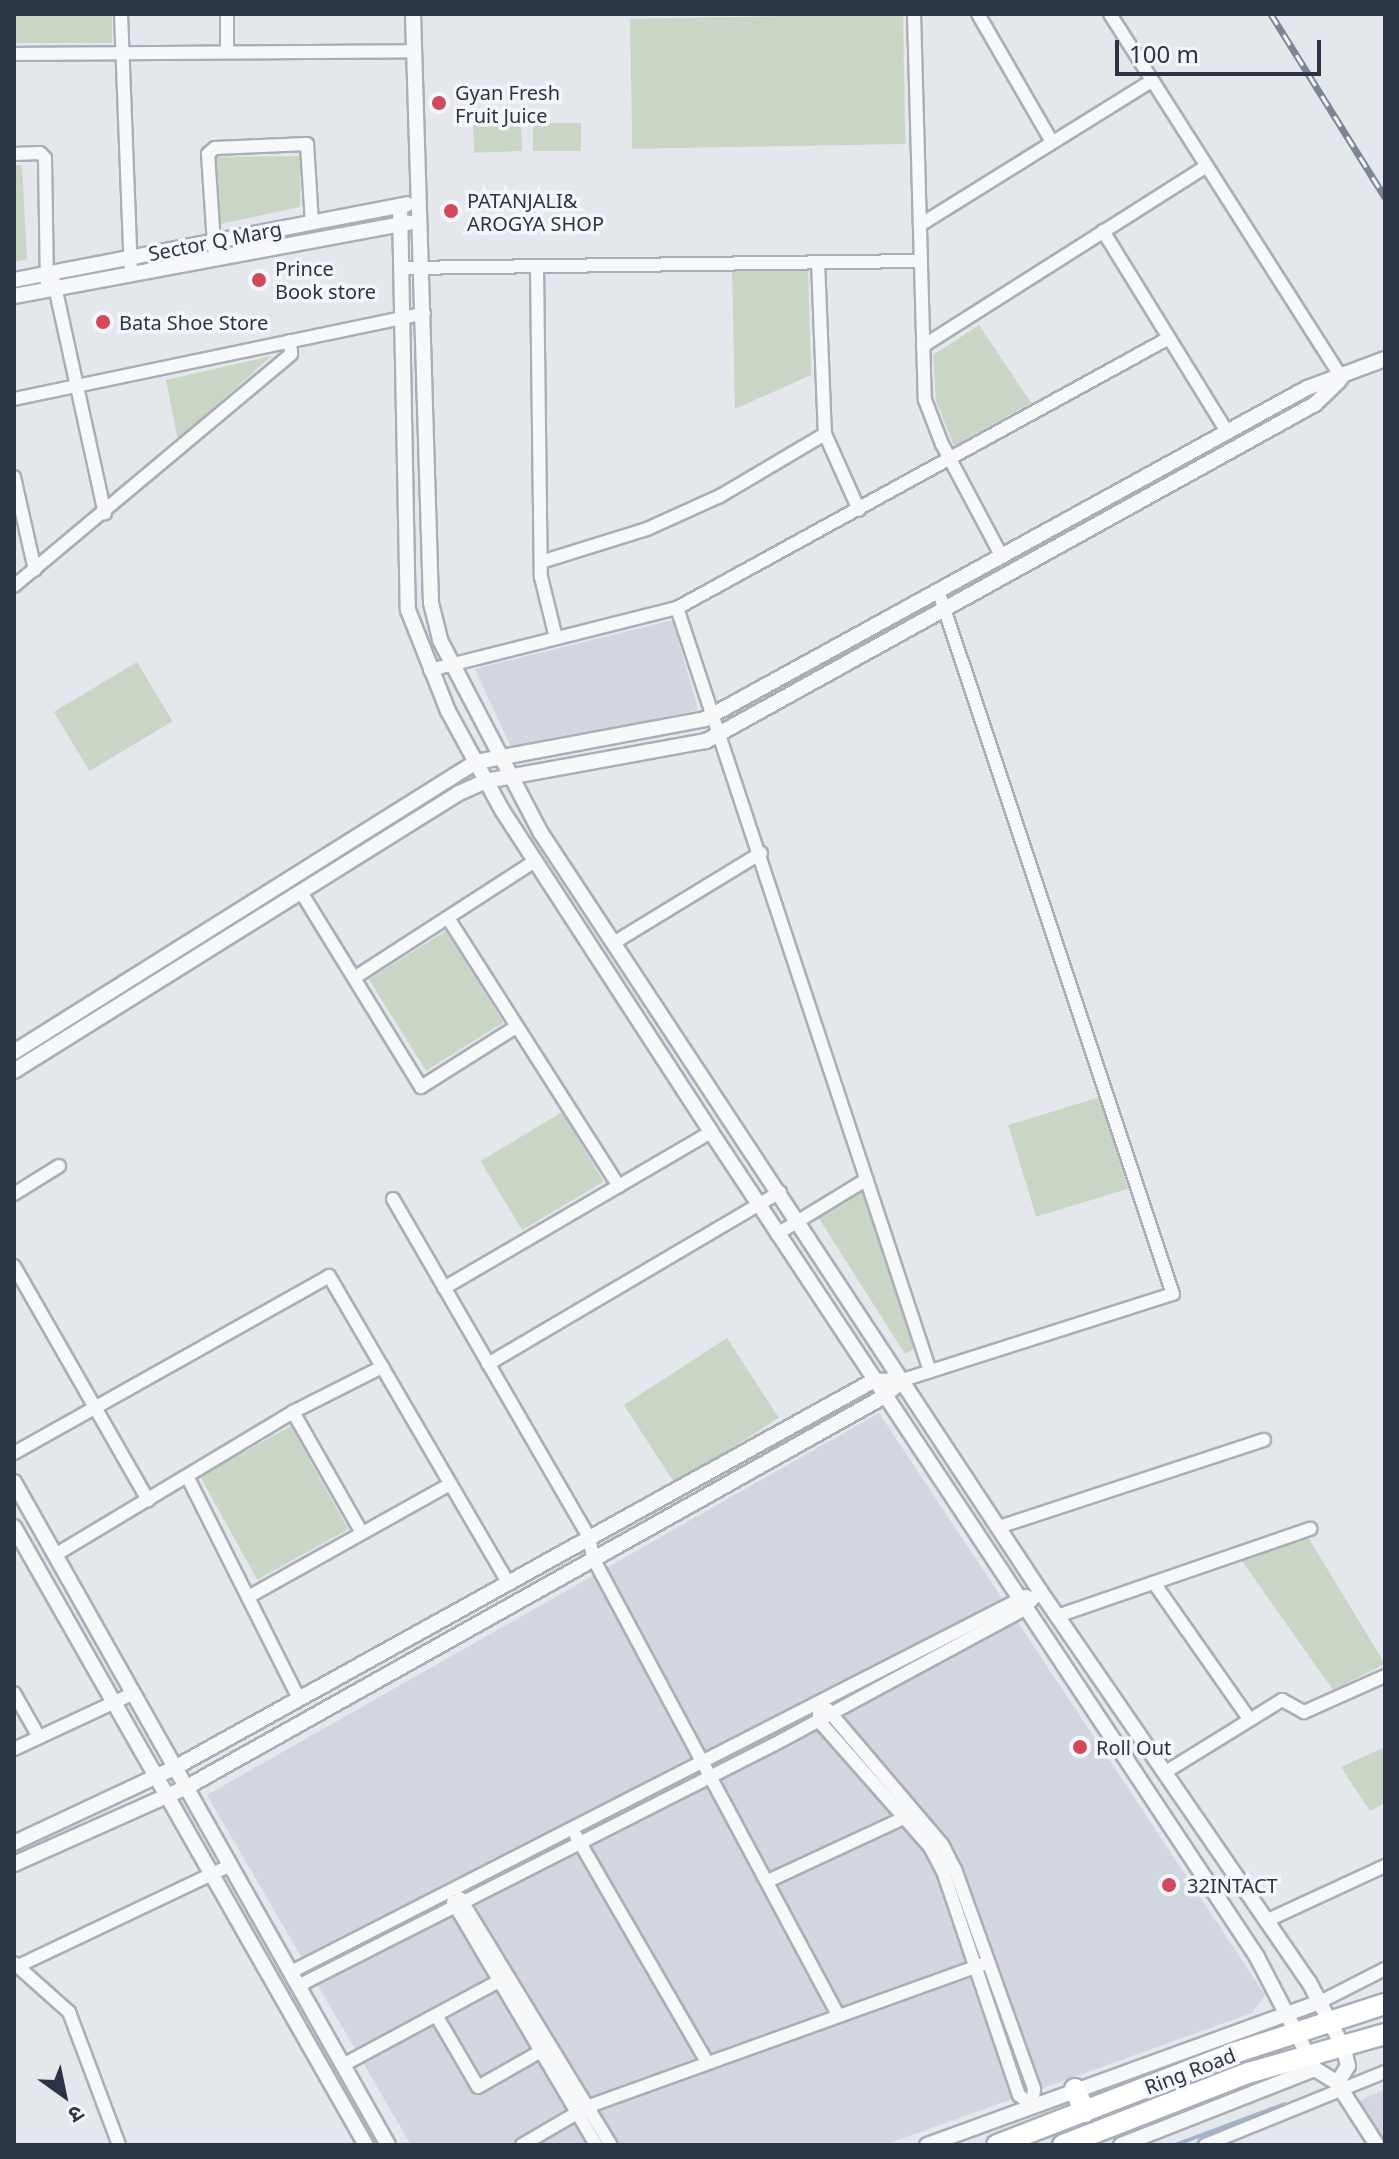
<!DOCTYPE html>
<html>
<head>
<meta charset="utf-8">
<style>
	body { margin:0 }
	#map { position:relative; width:1399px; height:2159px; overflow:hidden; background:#e4e7ec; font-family:"Noto Sans","Noto Sans Devanagari",sans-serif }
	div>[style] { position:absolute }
	.built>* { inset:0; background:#d2d6de }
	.green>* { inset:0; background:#c9d6c5; transform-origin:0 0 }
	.stream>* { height:4px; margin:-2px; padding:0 2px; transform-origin:2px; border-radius:2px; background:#9fb4cc }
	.roads { filter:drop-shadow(2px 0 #a9aeb7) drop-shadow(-2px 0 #a9aeb7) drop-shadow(0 2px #a9aeb7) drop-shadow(0 -2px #a9aeb7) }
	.minor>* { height:12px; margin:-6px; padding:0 6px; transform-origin:6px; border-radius:6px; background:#f7f8fa }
	.tertiary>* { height:14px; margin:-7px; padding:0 7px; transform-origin:7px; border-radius:7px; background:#f7f8fa }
	.trunk>* { height:20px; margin:-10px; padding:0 10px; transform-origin:10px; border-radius:10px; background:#fff }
	.rail>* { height:7px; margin-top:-3.5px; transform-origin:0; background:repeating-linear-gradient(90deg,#f4f6f9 0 12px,#7d8696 0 24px); box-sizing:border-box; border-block:2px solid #7d8696 }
	.dots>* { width:22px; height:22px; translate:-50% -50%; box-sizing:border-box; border:4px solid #f4f6f9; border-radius:50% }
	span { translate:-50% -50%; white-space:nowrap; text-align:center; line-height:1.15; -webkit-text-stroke:7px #f4f6f9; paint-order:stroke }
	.poi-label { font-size:20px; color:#2b3445 }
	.left { translate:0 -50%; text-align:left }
	.street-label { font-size:20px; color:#2b3445 }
	.frame { position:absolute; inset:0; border:16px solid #2b3445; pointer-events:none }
	.north { position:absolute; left:24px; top:2055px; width:80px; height:80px; -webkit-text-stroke:6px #f4f6f9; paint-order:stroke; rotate:147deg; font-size:22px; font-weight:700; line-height:32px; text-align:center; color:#2b3445 }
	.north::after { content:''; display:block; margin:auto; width:28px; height:36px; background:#2b3445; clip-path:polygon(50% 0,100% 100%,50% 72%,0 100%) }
	.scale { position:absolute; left:1115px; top:40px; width:206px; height:36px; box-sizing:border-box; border:4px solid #2b3445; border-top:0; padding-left:10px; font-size:24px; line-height:28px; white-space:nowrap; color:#2b3445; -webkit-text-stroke:6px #f4f6f9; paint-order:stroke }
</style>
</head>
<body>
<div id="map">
	<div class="built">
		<div style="clip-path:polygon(673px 620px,698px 710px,512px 749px,475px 669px)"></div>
		<div style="clip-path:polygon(879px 1413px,1265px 1995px,1252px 2013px,884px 2145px,411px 2145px,207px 1795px)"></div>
		<div style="clip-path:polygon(1385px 2089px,1385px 2141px,1357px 2102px)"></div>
	</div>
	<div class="green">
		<div style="left:14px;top:14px;width:98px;height:29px"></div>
		<div style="left:903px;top:14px;width:130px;height:273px;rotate:89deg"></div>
		<div style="left:521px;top:123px;width:28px;height:48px;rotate:88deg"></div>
		<div style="left:581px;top:123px;width:28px;height:48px;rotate:90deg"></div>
		<div style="clip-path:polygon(301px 156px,300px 207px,216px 225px,214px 157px)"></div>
		<div style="clip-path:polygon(14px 165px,22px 165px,27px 259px,14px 262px)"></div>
		<div style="clip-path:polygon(808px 269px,811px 375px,735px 409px,732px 271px)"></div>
		<div style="clip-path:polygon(979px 325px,1031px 403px,954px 446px,936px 401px,933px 355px)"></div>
		<div style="clip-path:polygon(271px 356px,178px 441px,166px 380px)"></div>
		<div style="left:137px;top:662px;width:69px;height:97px;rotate:59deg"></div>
		<div style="left:446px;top:931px;width:108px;height:91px;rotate:58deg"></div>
		<div style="left:1100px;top:1097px;width:96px;height:96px;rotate:73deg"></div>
		<div style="left:562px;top:1112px;width:81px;height:95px;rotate:59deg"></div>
		<div style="clip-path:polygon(861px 1188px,916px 1348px,905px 1354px,818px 1217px)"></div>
		<div style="left:727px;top:1338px;width:95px;height:123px;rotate:57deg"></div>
		<div style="left:291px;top:1426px;width:118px;height:104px;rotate:61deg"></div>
		<div style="clip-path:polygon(1308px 1537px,1385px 1664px,1333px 1690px,1242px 1561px)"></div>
		<div style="clip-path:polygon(1385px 1747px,1385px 1803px,1370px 1811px,1341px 1767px)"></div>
	</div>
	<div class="stream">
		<div style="left:1175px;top:2145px;width:117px;rotate:-20.4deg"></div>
	</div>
	<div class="roads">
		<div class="minor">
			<div style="left:121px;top:14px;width:261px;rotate:87.8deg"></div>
			<div style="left:227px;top:14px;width:38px;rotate:90deg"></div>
			<div style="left:914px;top:14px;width:386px;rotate:88.4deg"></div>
			<div style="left:925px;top:400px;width:47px;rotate:68.9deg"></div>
			<div style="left:942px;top:444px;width:128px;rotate:62deg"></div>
			<div style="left:978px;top:14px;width:148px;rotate:60deg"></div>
			<div style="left:1110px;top:14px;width:432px;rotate:57.5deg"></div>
			<div style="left:14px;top:54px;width:400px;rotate:-0.4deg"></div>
			<div style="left:14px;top:154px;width:26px;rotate:-2deg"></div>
			<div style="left:40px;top:153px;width:7px;rotate:45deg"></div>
			<div style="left:45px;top:158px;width:125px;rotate:89.1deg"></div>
			<div style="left:920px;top:225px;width:272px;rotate:-31.9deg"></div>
			<div style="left:1103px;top:231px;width:236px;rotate:58.3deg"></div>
			<div style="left:215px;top:259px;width:105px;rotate:-93.8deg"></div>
			<div style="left:208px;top:154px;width:9px;rotate:-41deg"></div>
			<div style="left:215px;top:148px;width:92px;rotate:-2.5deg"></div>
			<div style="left:307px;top:144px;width:79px;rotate:86.4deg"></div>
			<div style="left:818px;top:262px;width:172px;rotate:87.7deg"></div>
			<div style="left:825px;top:434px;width:83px;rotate:65.9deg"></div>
			<div style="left:537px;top:266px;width:311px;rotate:89.3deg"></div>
			<div style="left:541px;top:577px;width:63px;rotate:76.2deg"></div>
			<div style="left:404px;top:268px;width:517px;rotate:-0.78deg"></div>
			<div style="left:54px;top:282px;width:237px;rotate:77.6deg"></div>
			<div style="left:923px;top:346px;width:334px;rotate:-32.4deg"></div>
			<div style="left:14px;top:399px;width:419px;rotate:-11.8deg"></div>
			<div style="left:14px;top:477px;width:95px;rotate:77.3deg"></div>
			<div style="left:541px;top:562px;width:111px;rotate:-17.3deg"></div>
			<div style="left:647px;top:529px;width:80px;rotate:-24.3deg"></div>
			<div style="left:720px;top:496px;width:122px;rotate:-30.6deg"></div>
			<div style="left:14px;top:586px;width:361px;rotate:-39.9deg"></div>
			<div style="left:291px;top:354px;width:13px;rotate:-94deg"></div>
			<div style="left:677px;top:608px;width:804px;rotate:71.66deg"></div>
			<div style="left:430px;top:670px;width:255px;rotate:-14.1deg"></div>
			<div style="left:677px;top:608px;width:561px;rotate:-28.76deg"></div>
			<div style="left:301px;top:892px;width:229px;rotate:58.4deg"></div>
			<div style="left:421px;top:1087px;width:112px;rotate:-32.3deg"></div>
			<div style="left:448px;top:918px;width:318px;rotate:57.5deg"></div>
			<div style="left:615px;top:942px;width:171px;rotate:-31.4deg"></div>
			<div style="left:354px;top:978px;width:216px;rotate:-32.9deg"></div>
			<div style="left:14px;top:1194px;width:53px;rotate:-31.9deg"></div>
			<div style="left:393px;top:1199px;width:391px;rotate:59.9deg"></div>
			<div style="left:589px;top:1537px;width:21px;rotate:79deg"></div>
			<div style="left:593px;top:1558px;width:516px;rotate:61.8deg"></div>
			<div style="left:777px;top:1234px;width:105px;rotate:-31.4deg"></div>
			<div style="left:14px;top:1266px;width:270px;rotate:60.2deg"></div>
			<div style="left:444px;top:1288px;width:309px;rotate:-30.3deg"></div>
			<div style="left:488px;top:1364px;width:339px;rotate:-30.5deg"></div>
			<div style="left:903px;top:1380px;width:283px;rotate:-17.7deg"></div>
			<div style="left:1173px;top:1294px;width:739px;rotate:-108.46deg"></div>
			<div style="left:293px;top:1412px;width:139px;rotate:60.3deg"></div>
			<div style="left:14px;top:1453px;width:361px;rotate:-29.3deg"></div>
			<div style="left:329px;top:1276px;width:355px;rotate:59.7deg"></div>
			<div style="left:187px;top:1476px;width:250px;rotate:63.3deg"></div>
			<div style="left:999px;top:1527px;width:279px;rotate:-18.2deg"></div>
			<div style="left:55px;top:1555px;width:278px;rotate:-31deg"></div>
			<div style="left:293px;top:1412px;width:100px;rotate:-26.8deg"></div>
			<div style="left:1154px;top:1583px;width:167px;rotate:55deg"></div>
			<div style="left:248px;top:1597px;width:231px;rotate:-29.2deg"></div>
			<div style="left:1057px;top:1616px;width:268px;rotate:-19deg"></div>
			<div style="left:14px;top:1693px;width:51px;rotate:60.4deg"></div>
			<div style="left:827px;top:1709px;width:177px;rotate:49.6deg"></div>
			<div style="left:942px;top:1844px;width:28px;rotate:63deg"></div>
			<div style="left:955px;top:1869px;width:234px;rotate:70.2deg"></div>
			<div style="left:1034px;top:2089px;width:17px;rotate:97deg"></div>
			<div style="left:819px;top:1713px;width:8px;rotate:90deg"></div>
			<div style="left:819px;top:1721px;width:168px;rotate:48.6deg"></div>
			<div style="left:930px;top:1847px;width:27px;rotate:62deg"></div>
			<div style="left:943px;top:1871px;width:237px;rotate:71.3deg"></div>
			<div style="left:1019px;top:2095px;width:17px;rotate:40deg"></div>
			<div style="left:14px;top:1749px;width:132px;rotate:-25deg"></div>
			<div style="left:1164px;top:1773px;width:139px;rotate:-31.7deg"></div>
			<div style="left:1282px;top:1700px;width:25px;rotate:29deg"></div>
			<div style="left:1304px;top:1712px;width:89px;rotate:-24deg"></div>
			<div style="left:576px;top:1836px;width:261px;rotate:59.9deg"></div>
			<div style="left:768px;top:1881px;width:157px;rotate:-24.9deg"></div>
			<div style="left:460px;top:1898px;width:289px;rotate:58.6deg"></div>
			<div style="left:453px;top:1902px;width:282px;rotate:59.5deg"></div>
			<div style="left:1268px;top:1920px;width:129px;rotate:-24.8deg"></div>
			<div style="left:14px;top:1963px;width:74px;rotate:41.7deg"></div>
			<div style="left:69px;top:2012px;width:142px;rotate:69.4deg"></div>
			<div style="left:16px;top:1967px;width:238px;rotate:-25.4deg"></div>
			<div style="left:291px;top:1972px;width:826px;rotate:-27.09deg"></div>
			<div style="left:298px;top:1986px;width:535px;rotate:-26.9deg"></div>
			<div style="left:775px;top:1744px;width:282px;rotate:-28.4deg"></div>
			<div style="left:1023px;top:1610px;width:25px;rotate:-48deg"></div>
			<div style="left:1320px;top:2002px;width:73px;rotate:-26.9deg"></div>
			<div style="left:436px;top:2015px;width:83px;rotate:59.7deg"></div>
			<div style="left:478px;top:2087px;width:81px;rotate:-29.7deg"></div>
			<div style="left:343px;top:2065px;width:182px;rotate:-28.3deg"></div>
			<div style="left:522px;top:2145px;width:78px;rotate:-30.2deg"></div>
			<div style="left:589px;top:2106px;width:424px;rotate:-19.8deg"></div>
			<div style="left:1205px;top:2145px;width:194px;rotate:-22.1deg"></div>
		</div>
		<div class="tertiary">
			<div style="left:413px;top:14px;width:589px;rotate:88.25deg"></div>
			<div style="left:431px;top:603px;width:38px;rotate:76deg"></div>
			<div style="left:440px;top:640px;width:218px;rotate:62.4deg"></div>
			<div style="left:541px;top:833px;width:908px;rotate:56.64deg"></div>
			<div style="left:1040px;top:1591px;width:475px;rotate:55.5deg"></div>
			<div style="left:1309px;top:1982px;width:76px;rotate:62.4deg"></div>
			<div style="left:1344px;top:2049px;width:17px;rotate:77deg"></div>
			<div style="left:1348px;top:2066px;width:20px;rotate:123deg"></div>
			<div style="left:400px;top:206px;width:404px;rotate:88.9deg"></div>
			<div style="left:408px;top:610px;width:109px;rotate:68.4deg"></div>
			<div style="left:448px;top:711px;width:113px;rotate:61.4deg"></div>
			<div style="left:502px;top:810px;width:384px;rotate:57deg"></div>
			<div style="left:711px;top:1132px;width:989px;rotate:56.5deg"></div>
			<div style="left:1257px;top:1957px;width:126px;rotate:62.6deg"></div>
			<div style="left:1315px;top:2069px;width:26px;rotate:32deg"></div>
			<div style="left:1337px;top:2083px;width:74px;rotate:57.2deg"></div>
			<div style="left:14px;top:280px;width:400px;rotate:-10.9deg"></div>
			<div style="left:14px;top:296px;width:402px;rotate:-10.5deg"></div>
			<div style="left:14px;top:1052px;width:545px;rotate:-32.12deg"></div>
			<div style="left:476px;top:762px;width:233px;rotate:-10.6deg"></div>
			<div style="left:705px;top:719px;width:687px;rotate:-28.8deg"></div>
			<div style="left:1307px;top:388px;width:83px;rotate:-20.4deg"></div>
			<div style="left:14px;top:1071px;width:525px;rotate:-31.99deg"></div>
			<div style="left:459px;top:793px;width:30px;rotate:-24deg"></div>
			<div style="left:486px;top:781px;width:224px;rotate:-10.3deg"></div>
			<div style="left:706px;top:741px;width:696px;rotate:-28.96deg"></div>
			<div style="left:1315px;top:404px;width:33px;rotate:-44deg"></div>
			<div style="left:14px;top:1482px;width:761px;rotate:60.57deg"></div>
			<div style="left:14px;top:1527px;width:711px;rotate:60.34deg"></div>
			<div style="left:14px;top:1843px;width:179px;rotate:-25.1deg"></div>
			<div style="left:176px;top:1767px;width:797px;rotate:-28.98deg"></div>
			<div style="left:873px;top:1381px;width:30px;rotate:-2deg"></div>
			<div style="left:14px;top:1864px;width:189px;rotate:-24deg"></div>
			<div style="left:187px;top:1787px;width:798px;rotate:-29.26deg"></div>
			<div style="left:883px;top:1397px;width:26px;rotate:-40deg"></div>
			<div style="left:927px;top:2145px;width:418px;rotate:-20deg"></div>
			<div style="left:1121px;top:2145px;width:208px;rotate:-21.4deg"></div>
		</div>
		<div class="trunk">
			<div style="left:1075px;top:2089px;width:25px;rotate:67deg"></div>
			<div style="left:997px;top:2145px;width:257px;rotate:-21.2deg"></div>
			<div style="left:1237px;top:2052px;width:156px;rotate:-18deg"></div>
			<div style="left:1063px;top:2145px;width:199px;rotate:-21.3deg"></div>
			<div style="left:1248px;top:2073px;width:142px;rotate:-15.9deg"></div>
		</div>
	</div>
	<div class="rail">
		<div style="left:1271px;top:14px;width:216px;rotate:58.1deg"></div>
	</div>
	<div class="dots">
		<div style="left:439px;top:103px;background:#d1495b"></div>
		<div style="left:451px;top:211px;background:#d1495b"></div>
		<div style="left:259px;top:280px;background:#d1495b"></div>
		<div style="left:103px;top:322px;background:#d1495b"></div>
		<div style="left:1080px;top:1747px;background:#d1495b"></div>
		<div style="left:1169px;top:1885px;background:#d1495b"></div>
	</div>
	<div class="poi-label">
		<span class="left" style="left:455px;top:104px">Gyan Fresh<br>Fruit Juice</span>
		<span class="left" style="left:467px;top:212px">PATANJALI&amp;<br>AROGYA SHOP</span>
		<span class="left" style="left:275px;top:280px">Prince<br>Book store</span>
		<span class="left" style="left:119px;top:322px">Bata Shoe Store</span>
		<span class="left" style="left:1096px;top:1747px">Roll Out</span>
		<span class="left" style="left:1187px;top:1885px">32INTACT</span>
	</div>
	<div class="street-label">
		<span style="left:215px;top:241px;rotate:-11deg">Sector Q Marg</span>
		<span style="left:1190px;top:2071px;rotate:-21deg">Ring Road</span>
	</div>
	<div class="frame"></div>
	<div class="north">उ</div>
	<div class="scale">100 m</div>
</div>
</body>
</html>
